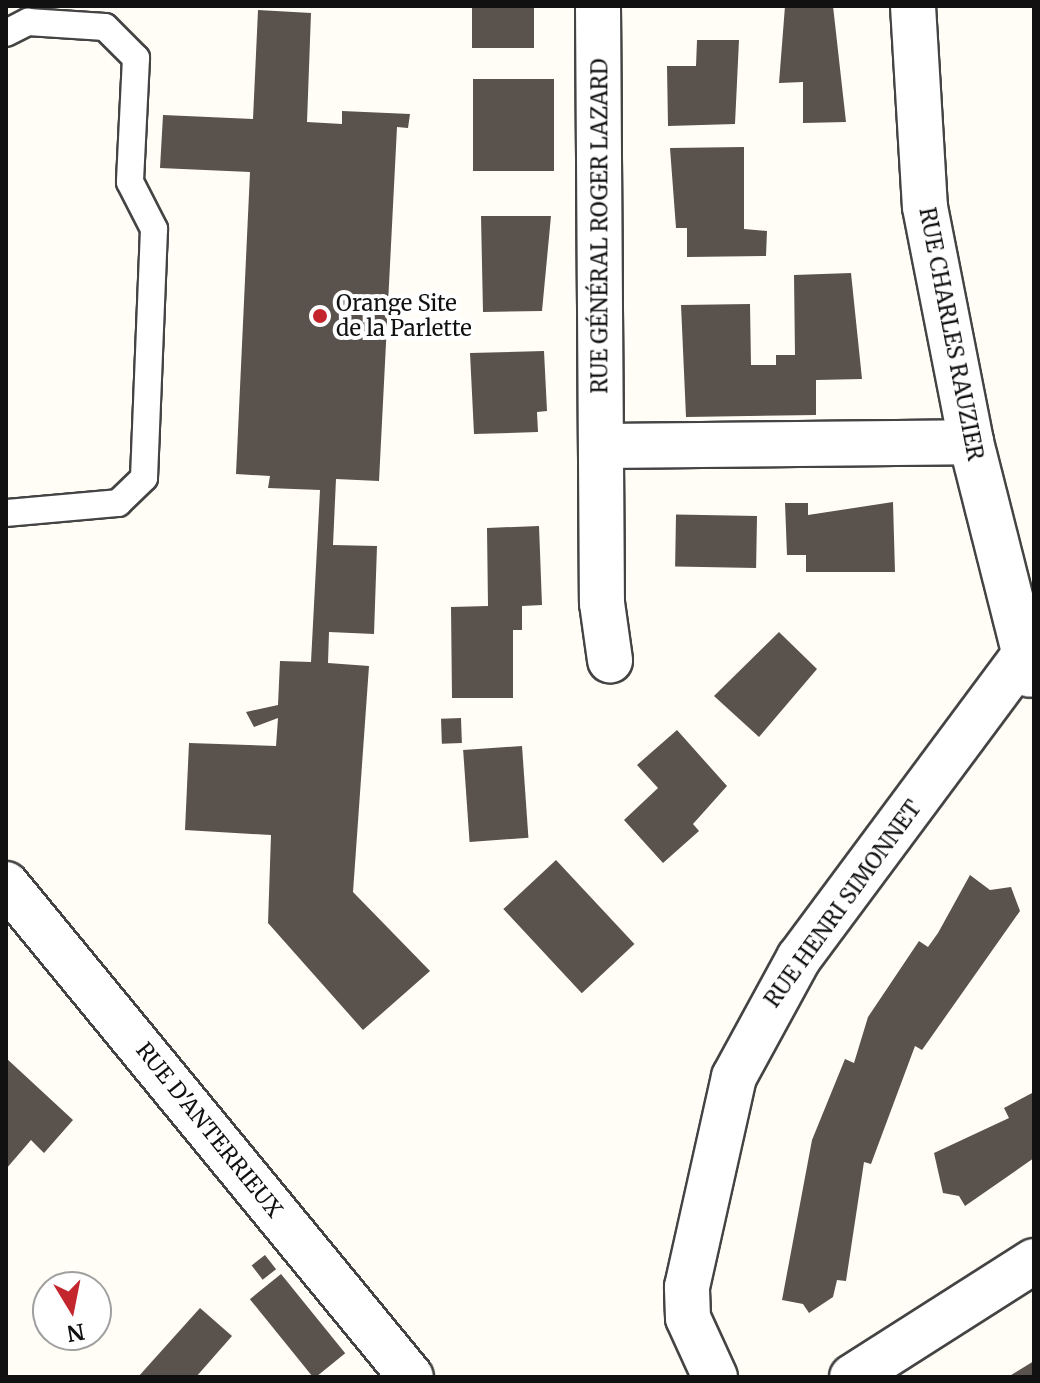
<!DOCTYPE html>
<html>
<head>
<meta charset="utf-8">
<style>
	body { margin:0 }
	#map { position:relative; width:1040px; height:1383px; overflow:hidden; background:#fffdf5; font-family:Merriweather,serif }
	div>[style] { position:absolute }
	.building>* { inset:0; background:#5a524d; transform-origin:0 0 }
	.roads { filter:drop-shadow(2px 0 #444) drop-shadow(-2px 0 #444) drop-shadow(0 2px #444) drop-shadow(0 -2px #444) }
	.service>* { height:26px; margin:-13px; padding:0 13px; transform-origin:13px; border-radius:13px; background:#fff }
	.minor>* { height:44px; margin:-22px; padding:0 22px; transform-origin:22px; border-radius:22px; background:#fff }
	.dots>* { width:22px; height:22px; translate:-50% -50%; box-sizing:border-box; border:4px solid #fff; border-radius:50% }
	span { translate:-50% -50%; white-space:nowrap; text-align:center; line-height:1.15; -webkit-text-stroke:8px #fff; paint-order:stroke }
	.street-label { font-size:22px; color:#111 }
	.poi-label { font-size:22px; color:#111 }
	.left { translate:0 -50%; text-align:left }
	.frame { position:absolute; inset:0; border:8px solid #111; pointer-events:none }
	.north { position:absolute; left:32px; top:1271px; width:80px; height:80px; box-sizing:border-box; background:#fff; border:2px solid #a0a0a0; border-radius:50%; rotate:170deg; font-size:22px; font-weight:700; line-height:32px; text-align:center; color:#111 }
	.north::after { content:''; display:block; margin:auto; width:28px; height:36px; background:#c4262e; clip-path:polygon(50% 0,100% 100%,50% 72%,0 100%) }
</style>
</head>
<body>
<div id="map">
	<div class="building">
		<div style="left:472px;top:6px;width:62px;height:42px"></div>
		<div style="clip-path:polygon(785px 6px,833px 6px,846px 122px,803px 123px,803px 82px,779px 83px)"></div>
		<div style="clip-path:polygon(258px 10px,311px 13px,307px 122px,342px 124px,342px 111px,410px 114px,408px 128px,397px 127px,379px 481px,336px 479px,333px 545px,377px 546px,374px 634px,329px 632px,328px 663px,369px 666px,353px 892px,430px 971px,363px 1030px,268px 923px,271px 835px,185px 830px,189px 743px,276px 746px,278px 718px,254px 727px,246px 712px,278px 705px,280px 661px,311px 662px,320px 490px,268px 488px,270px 476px,236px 474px,250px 172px,160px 168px,163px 115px,253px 119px)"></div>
		<div style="clip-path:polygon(697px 40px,739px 40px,735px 124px,668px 126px,667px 66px,696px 66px)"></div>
		<div style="left:473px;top:79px;width:81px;height:92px"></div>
		<div style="clip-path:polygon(744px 147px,744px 229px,767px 231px,766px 256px,687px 257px,687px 228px,676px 228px,670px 148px)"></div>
		<div style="clip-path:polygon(481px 216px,551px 216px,542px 311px,483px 312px)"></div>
		<div style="clip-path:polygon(851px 273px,862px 379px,816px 380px,816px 415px,686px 417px,681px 305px,750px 304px,751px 365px,776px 365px,776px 355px,795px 355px,794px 275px)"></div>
		<div style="clip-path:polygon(544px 351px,547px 411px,537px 412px,538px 432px,474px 434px,470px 353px)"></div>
		<div style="clip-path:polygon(893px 502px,895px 572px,806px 572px,806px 555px,787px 555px,785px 503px,808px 503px,808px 515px)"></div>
		<div style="left:757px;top:516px;width:52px;height:81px;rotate:91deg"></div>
		<div style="clip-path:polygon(539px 526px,542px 605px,522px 606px,522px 630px,513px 630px,513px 698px,452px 698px,451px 607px,488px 606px,487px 528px)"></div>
		<div style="clip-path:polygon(779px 632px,817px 669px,759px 737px,714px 696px)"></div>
		<div style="left:461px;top:718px;width:25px;height:20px;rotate:88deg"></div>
		<div style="clip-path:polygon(677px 730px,727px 786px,693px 824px,699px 831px,663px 863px,624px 820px,658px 788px,637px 765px)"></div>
		<div style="left:522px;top:746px;width:92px;height:59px;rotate:86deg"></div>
		<div style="left:556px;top:860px;width:115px;height:72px;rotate:47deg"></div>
		<div style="clip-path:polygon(970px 875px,990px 890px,1011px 887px,1020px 911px,922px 1050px,915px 1046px,871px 1164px,864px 1162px,846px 1281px,837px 1280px,833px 1297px,809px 1313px,803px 1304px,782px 1300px,812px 1140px,845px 1059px,854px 1063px,868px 1017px,919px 941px,928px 947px,938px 933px)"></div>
		<div style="clip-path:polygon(6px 1058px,73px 1120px,44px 1153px,31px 1140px,6px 1169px)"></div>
		<div style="clip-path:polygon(1034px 1092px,1034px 1158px,965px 1206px,959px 1196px,943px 1193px,934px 1153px,1009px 1118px,1004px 1108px)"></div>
		<div style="left:265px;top:1255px;width:18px;height:17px;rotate:52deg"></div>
		<div style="left:281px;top:1274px;width:102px;height:40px;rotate:51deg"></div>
		<div style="clip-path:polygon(200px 1308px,232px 1336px,196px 1377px,138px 1377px)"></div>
		<div style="clip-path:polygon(1034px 1361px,1034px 1377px,1008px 1377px)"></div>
	</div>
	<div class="roads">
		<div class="service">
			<div style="left:6px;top:33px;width:25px;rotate:-27deg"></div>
			<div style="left:28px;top:22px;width:77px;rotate:3.7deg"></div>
			<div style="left:105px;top:27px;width:44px;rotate:45deg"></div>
			<div style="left:136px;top:58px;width:124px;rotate:92.8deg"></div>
			<div style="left:130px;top:182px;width:53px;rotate:62.9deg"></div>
			<div style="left:154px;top:229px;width:249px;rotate:92.3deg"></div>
			<div style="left:144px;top:478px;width:36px;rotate:136deg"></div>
			<div style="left:118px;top:503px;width:112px;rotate:174.9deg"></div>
		</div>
		<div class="minor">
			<div style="left:598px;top:6px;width:597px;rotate:89.62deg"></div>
			<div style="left:602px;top:603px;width:58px;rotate:82deg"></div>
			<div style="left:913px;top:6px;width:201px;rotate:86.6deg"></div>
			<div style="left:925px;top:207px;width:239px;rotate:78.9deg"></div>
			<div style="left:971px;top:442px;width:240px;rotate:75.8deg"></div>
			<div style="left:602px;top:446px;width:369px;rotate:-0.6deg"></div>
			<div style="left:6px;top:884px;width:638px;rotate:50.6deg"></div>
			<div style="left:715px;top:1377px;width:65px;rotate:-114.6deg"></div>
			<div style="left:688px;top:1318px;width:31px;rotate:-92deg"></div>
			<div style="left:687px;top:1287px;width:215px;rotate:-77.4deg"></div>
			<div style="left:734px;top:1077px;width:136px;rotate:-61.4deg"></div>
			<div style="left:799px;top:958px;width:394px;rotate:-53.4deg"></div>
			<div style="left:852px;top:1377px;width:216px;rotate:-32.5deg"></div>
		</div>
	</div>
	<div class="dots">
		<div style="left:320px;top:316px;background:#c4262e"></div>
	</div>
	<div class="street-label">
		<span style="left:600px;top:226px;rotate:-90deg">RUE GÉNÉRAL ROGER LAZARD</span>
		<span style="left:951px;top:334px;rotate:79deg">RUE CHARLES RAUZIER</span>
		<span style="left:843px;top:904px;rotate:-54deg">RUE HENRI SIMONNET</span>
		<span style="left:209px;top:1130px;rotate:51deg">RUE D'ANTERRIEUX</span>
	</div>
	<div class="poi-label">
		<span class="left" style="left:336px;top:316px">Orange Site<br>de la Parlette</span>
	</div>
	<div class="frame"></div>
	<div class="north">N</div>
</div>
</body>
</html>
